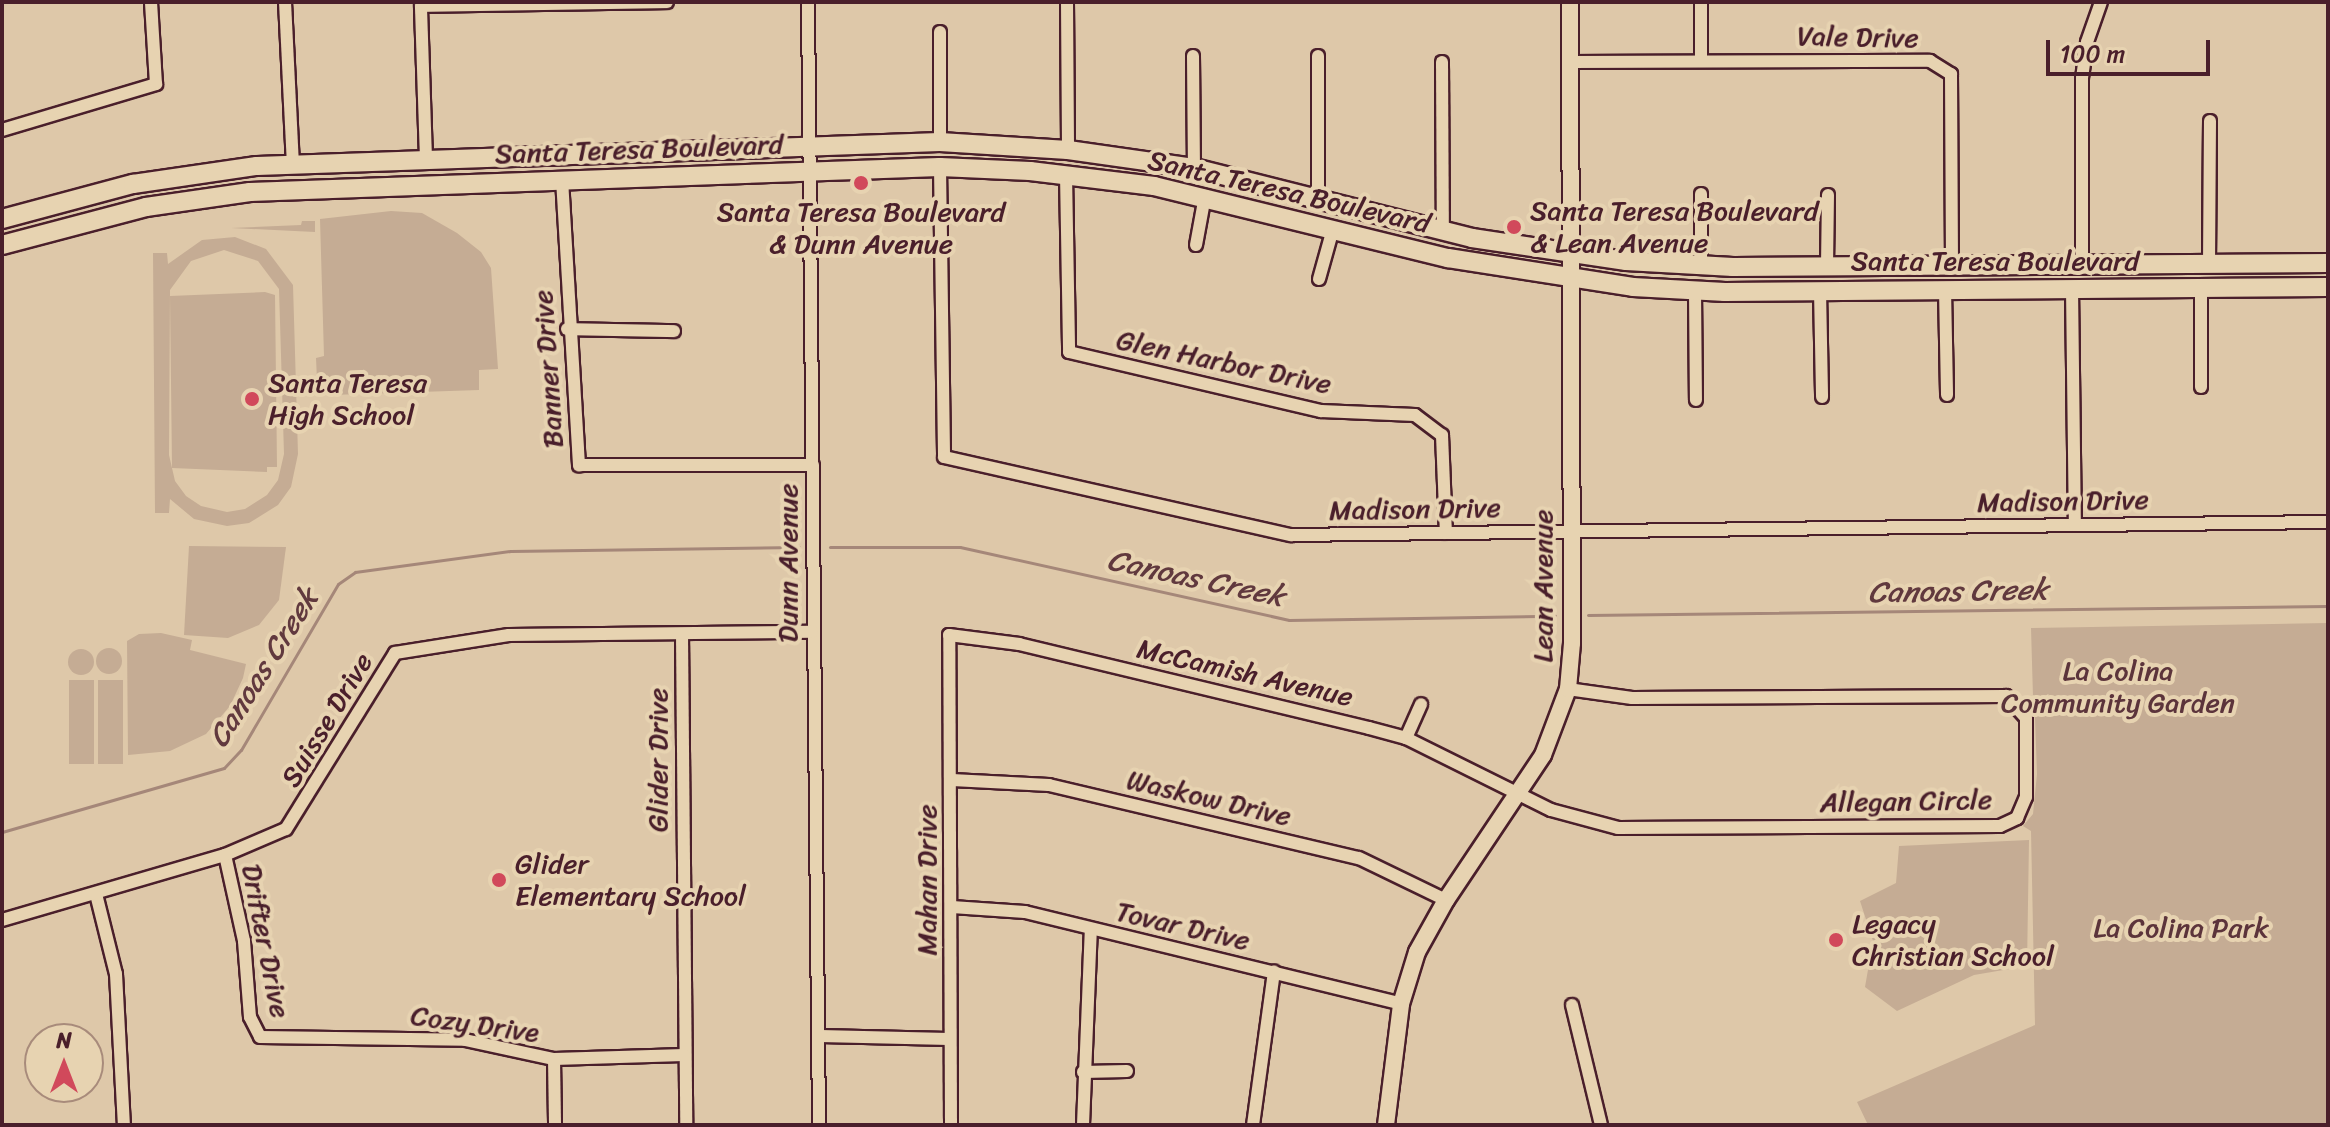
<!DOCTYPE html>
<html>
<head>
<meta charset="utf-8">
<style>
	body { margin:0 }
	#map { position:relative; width:2330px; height:1127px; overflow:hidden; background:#dec8a9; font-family:Sriracha,sans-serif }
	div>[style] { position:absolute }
	.green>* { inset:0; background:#c5ac94; transform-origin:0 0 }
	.round { border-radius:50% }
	.stream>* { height:3px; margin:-1.5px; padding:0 1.5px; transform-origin:1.5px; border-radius:1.5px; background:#a58779 }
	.roads { filter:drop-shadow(2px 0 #4a1f2b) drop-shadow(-2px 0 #4a1f2b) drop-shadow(0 2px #4a1f2b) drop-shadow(0 -2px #4a1f2b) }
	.minor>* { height:12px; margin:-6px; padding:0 6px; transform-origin:6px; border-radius:6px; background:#e7d3b1 }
	.tertiary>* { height:16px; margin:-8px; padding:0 8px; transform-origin:8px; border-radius:8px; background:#e7d3b1 }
	.secondary>* { height:18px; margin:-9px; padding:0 9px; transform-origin:9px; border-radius:9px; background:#e7d3b1 }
	.dots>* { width:22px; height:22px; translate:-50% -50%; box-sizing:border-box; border:4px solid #e7d3b1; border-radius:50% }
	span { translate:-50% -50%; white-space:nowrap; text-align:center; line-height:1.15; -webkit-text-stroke:8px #e7d3b1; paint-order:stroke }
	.street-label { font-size:28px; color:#4a1f2b }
	.poi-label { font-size:28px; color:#4a1f2b }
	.left { translate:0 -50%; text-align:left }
	.park-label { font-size:28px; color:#5c343b }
	.water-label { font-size:30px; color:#61393e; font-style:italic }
	.frame { position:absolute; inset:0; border:4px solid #4a1f2b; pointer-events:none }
	.north { position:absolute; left:24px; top:1023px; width:80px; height:80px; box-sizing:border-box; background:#e7d3b1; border:2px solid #a88b7b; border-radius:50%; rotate:0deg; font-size:22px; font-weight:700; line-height:32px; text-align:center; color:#4a1f2b }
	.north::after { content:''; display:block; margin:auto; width:28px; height:36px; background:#d1495b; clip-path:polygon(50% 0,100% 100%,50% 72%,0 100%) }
	.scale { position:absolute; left:2046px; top:40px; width:164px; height:36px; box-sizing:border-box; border:4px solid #4a1f2b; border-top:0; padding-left:10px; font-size:24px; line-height:28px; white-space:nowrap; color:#4a1f2b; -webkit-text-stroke:6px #e7d3b1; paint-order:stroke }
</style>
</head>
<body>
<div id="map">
	<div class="green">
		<div style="clip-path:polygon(391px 211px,422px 213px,457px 233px,481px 252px,491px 268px,498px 369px,479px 370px,479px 390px,331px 395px,317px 380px,316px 358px,324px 356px,320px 219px)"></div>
		<div style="clip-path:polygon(302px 221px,315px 221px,315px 232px,231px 228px,301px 225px)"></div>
		<div style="clip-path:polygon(evenodd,235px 237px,266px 249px,293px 285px,298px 454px,291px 487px,278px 505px,249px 523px,227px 526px,194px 519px,170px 499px,169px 513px,155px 513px,153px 253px,167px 253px,168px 264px,202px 240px,235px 237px,224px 250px,258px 261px,279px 289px,284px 454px,278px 480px,267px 495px,245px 509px,227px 512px,201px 506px,186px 496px,175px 481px,169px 455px,170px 290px,191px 261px,224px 250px)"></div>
		<div style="clip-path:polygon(265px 292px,275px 295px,277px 467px,267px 467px,267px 472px,172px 468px,170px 296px)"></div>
		<div style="clip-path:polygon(189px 546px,286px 547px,279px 600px,259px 625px,228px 638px,184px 635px)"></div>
		<div style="clip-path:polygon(2328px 623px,2328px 1125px,1868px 1125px,1857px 1102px,2035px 1025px,2031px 831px,2023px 826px,2033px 814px,2037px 774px,2035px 718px,2027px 699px,2033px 697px,2031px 628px)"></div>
		<div style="clip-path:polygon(161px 633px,192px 640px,190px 650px,246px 664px,243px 678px,230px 706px,206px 734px,170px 751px,128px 755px,127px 641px,139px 634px)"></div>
		<div class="round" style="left:96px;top:648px;width:26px;height:26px"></div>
		<div class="round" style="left:68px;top:649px;width:26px;height:26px"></div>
		<div style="left:69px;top:680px;width:25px;height:84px"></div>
		<div style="left:98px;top:680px;width:25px;height:84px"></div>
		<div style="clip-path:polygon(2029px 840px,2027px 966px,1974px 975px,1897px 1011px,1865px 987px,1873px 941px,1860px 901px,1896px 883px,1899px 846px)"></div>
	</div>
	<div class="stream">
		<div style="left:830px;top:547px;width:130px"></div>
		<div style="left:960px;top:547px;width:337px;rotate:12.5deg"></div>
		<div style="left:1289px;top:620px;width:266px;rotate:-0.9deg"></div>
		<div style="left:1588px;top:615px;width:740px;rotate:-0.7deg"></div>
		<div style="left:2px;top:832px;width:231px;rotate:-16.1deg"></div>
		<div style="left:224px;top:768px;width:25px;rotate:-47deg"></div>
		<div style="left:241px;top:750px;width:192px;rotate:-59.7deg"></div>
		<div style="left:338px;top:584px;width:21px;rotate:-35deg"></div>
		<div style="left:355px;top:572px;width:157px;rotate:-7.7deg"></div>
		<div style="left:511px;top:551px;width:288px;rotate:-0.8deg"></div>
	</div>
	<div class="roads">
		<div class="minor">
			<div style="left:285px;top:2px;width:161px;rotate:87.2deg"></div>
			<div style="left:808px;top:2px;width:1123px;rotate:89.44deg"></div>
			<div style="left:1067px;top:2px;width:148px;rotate:89.6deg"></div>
			<div style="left:1701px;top:2px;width:58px;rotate:90deg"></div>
			<div style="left:940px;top:32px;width:110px;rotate:90deg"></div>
			<div style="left:1193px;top:56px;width:112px;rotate:89.5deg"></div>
			<div style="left:1442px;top:62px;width:170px;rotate:89.7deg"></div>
			<div style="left:1571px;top:62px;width:359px;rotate:-0.2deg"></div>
			<div style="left:1930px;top:61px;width:25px;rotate:32deg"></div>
			<div style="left:1951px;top:74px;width:191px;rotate:89.7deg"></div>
			<div style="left:2px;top:130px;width:161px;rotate:-16.6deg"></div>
			<div style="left:156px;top:84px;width:82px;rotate:-93.5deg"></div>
			<div style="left:426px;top:159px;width:153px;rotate:-91.9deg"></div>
			<div style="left:421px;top:6px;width:246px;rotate:-0.9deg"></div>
			<div style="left:940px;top:167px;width:290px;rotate:89.2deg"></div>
			<div style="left:944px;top:457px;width:356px;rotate:12.7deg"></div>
			<div style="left:1291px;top:535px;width:1037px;rotate:-0.72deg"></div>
			<div style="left:1066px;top:174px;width:178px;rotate:89deg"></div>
			<div style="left:1069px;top:352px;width:259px;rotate:13.2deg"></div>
			<div style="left:1321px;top:411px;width:94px;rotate:2.4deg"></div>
			<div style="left:1415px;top:415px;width:34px;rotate:37deg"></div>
			<div style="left:1442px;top:435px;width:98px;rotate:87.7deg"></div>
			<div style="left:562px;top:179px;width:287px;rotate:86.6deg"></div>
			<div style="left:579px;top:465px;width:234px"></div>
			<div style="left:1701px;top:194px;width:72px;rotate:90deg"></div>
			<div style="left:1318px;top:199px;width:143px;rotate:-90deg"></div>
			<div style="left:1196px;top:245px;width:50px;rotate:-79.6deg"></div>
			<div style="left:2082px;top:264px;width:186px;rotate:-90deg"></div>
			<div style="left:2082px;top:78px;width:36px;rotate:-82deg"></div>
			<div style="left:2087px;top:42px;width:42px;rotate:-70.7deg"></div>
			<div style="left:2209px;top:264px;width:143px;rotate:-89.6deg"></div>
			<div style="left:1827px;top:266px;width:71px;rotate:-89.2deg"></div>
			<div style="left:1319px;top:279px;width:52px;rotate:-74.4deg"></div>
			<div style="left:2072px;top:288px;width:237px;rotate:89.3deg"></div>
			<div style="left:2201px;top:288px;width:99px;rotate:90deg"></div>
			<div style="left:1945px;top:289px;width:106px;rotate:88.9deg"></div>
			<div style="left:1820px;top:290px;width:107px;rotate:88.9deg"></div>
			<div style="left:1695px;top:291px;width:109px;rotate:89.5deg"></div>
			<div style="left:567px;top:329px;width:107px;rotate:1.1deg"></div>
			<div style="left:682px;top:634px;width:491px;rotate:89.5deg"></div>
			<div style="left:1406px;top:738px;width:37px;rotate:-66deg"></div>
			<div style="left:952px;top:780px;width:97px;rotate:3deg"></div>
			<div style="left:1049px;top:785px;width:318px;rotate:13.3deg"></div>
			<div style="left:1359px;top:858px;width:97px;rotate:25.8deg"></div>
			<div style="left:225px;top:855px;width:88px;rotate:77.5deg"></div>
			<div style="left:244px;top:941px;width:76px;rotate:85.5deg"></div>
			<div style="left:250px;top:1017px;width:22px;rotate:63deg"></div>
			<div style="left:260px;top:1037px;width:205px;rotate:0.8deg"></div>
			<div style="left:465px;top:1040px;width:91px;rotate:12.1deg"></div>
			<div style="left:554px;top:1059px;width:130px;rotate:-1.8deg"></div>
			<div style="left:96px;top:894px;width:82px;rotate:76deg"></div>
			<div style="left:116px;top:974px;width:151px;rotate:87deg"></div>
			<div style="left:952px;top:907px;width:73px;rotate:3.9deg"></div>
			<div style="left:1025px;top:912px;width:387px;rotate:13.7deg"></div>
			<div style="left:2px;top:920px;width:232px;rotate:-16.3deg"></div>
			<div style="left:225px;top:855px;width:66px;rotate:-23.1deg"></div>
			<div style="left:286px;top:829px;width:207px;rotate:-58.2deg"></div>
			<div style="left:395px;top:653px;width:115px;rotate:-9deg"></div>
			<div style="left:509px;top:635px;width:303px;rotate:-0.6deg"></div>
			<div style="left:1572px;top:1005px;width:123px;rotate:76.4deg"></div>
			<div style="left:820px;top:1036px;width:129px;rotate:1.3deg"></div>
			<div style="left:554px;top:1059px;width:66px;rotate:89.1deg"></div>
			<div style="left:1083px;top:1072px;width:44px;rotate:-1.3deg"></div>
			<div style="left:951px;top:1125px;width:490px;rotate:-90.2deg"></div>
			<div style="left:949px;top:635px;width:71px;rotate:7.3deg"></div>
			<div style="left:1019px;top:644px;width:360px;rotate:13.5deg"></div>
			<div style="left:1369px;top:728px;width:38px;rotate:15deg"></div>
			<div style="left:1406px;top:738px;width:162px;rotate:26.4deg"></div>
			<div style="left:1551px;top:810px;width:69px;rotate:15deg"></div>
			<div style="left:1618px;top:828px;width:382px;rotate:-0.3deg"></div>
			<div style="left:2000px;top:826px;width:19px;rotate:-25deg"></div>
			<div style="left:2017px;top:818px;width:23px;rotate:-67deg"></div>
			<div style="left:2026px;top:797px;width:79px;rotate:-90deg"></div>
			<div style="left:2026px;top:718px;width:30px;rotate:-132deg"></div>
			<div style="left:2006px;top:696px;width:374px;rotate:179.7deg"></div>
			<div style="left:1632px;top:698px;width:65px;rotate:-172deg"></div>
			<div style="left:1083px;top:1125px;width:196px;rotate:-87.7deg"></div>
			<div style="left:1253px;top:1125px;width:155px;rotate:-82.2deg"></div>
		</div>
		<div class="tertiary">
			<div style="left:1386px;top:1125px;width:122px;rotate:-82.9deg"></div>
			<div style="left:1401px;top:1004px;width:54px;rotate:-72.9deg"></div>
			<div style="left:1417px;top:952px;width:60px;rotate:-60.9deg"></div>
			<div style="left:1446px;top:900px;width:174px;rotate:-56.2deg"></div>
			<div style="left:1543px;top:755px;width:71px;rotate:-69.3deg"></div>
			<div style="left:1568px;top:689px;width:46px;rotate:-85deg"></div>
			<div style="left:1572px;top:643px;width:641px;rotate:-90.18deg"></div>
		</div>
		<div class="secondary">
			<div style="left:2px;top:219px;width:136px;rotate:-15deg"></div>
			<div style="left:133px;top:184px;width:125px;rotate:-8.3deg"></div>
			<div style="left:257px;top:166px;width:683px;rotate:-2.01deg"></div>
			<div style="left:940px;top:142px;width:128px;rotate:3.6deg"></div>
			<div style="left:1068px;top:150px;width:127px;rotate:8.1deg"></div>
			<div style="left:1194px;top:168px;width:287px;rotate:14.1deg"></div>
			<div style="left:1472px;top:238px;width:156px;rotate:8.5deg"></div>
			<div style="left:1626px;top:261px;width:107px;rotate:3.2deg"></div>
			<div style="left:1733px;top:267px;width:595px;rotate:-0.39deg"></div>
			<div style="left:2px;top:245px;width:149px;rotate:-14.8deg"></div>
			<div style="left:146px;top:207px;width:105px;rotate:-8.2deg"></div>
			<div style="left:250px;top:192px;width:690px;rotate:-2.08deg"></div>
			<div style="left:940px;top:167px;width:90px;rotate:2.5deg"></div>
			<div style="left:1030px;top:171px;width:125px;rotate:6.9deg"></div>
			<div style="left:1154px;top:186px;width:303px;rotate:13.8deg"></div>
			<div style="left:1448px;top:258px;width:187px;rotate:8.9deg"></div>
			<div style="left:1633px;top:287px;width:92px;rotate:3.1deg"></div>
			<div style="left:1725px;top:292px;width:603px;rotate:-0.48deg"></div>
		</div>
	</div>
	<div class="dots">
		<div style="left:861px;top:183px;background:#d1495b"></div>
		<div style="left:1514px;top:227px;background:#d1495b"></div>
		<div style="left:252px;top:399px;background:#d1495b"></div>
		<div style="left:499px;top:880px;background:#d1495b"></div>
		<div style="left:1836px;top:940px;background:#d1495b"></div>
	</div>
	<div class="street-label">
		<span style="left:1858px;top:37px;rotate:1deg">Vale Drive</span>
		<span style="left:639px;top:149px;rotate:-2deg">Santa Teresa Boulevard</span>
		<span style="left:1289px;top:192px;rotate:13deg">Santa Teresa Boulevard</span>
		<span style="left:1995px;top:261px">Santa Teresa Boulevard</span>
		<span style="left:1224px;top:362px;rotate:12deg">Glen Harbor Drive</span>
		<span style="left:548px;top:369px;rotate:-94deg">Banner Drive</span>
		<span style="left:2063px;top:501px;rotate:-1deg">Madison Drive</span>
		<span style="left:1415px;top:509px;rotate:-1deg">Madison Drive</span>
		<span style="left:788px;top:563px;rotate:-90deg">Dunn Avenue</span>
		<span style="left:1543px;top:586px;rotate:-90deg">Lean Avenue</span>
		<span style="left:1245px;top:673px;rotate:13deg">McCamish Avenue</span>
		<span style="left:327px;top:720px;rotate:-59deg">Suisse Drive</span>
		<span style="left:658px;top:760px;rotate:-90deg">Glider Drive</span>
		<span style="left:1209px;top:798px;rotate:13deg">Waskow Drive</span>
		<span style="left:1906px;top:801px;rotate:-1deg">Allegan Circle</span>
		<span style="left:927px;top:880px;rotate:-90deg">Mahan Drive</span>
		<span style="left:1183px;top:926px;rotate:13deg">Tovar Drive</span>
		<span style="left:266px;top:941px;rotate:79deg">Drifter Drive</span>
		<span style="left:475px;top:1024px;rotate:8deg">Cozy Drive</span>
	</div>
	<div class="poi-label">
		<span class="left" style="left:1530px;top:227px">Santa Teresa Boulevard<br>&amp; Lean Avenue</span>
		<span style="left:861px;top:228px">Santa Teresa Boulevard<br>&amp; Dunn Avenue</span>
		<span class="left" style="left:268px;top:399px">Santa Teresa<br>High School</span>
		<span class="left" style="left:515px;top:880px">Glider<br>Elementary School</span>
		<span class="left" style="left:1852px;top:940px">Legacy<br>Christian School</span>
	</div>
	<div class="park-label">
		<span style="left:2118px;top:687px">La Colina<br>Community Garden</span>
		<span style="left:2181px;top:928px">La Colina Park</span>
	</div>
	<div class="water-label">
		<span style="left:1196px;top:578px;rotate:12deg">Canoas Creek</span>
		<span style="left:1958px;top:591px;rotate:-1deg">Canoas Creek</span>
		<span style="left:263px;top:668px;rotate:-58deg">Canoas Creek</span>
	</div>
	<div class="frame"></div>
	<div class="north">N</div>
	<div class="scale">100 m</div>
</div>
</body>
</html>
